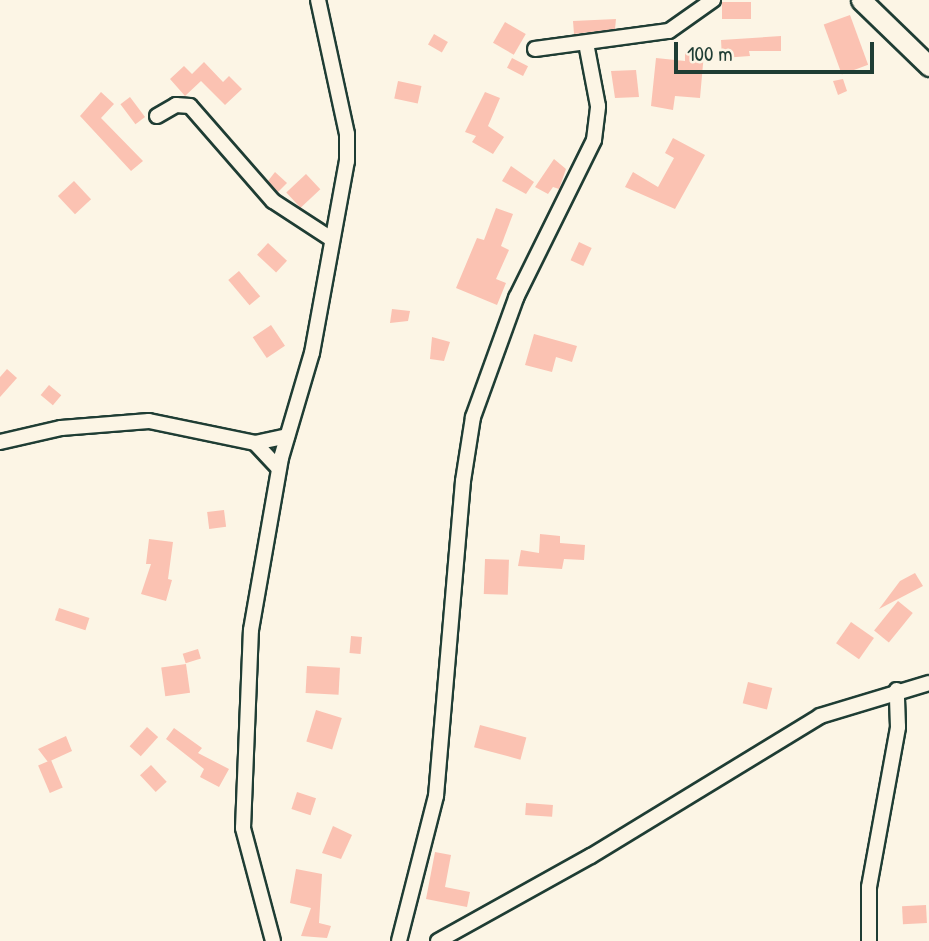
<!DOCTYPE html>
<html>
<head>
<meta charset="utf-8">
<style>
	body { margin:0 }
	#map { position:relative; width:929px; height:941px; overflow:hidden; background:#fcf5e5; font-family:"Patrick Hand",sans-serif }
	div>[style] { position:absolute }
	.building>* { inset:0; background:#fbc2b2; transform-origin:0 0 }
	.roads { filter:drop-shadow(2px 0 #1f3d34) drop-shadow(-2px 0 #1f3d34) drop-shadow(0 2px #1f3d34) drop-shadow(0 -2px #1f3d34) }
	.street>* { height:14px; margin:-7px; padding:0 7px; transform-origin:7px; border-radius:7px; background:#fcf5e5 }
	.secondary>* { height:19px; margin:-9.5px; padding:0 9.5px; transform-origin:9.5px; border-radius:9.5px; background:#fcf5e5 }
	span { translate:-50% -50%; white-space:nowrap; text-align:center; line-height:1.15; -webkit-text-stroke:5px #fcf5e5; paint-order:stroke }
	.scale { position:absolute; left:674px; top:42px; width:200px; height:32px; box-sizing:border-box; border:4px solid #1f3d34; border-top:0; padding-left:9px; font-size:21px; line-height:24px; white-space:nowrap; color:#1f3d34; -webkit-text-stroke:5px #fcf5e5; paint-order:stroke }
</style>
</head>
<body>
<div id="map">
	<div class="building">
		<div style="left:751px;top:2px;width:17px;height:29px;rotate:90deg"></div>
		<div style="left:850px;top:15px;width:53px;height:28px;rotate:70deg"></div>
		<div style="clip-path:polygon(616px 19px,615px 29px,574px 34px,573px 21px)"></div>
		<div style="left:505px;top:22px;width:24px;height:24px;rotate:30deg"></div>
		<div style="left:434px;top:34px;width:16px;height:12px;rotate:30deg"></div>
		<div style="clip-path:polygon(781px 36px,781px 51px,749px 51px,750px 56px,722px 58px,721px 40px)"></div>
		<div style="clip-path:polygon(685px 52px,704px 53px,700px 98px,675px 96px,673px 110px,651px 106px,656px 58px,685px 61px)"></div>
		<div style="left:512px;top:58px;width:18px;height:11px;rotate:27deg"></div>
		<div style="clip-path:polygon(204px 62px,223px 82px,229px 76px,242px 89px,225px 105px,201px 81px,185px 96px,170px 79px,184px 66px,192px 74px)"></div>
		<div style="clip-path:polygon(636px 70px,639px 97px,615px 98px,611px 71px)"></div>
		<div style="clip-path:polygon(843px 79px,847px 91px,838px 95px,833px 81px)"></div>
		<div style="left:398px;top:81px;width:24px;height:18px;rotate:12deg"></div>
		<div style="clip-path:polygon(101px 92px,114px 104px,101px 118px,143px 161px,131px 171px,80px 116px)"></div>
		<div style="clip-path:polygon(485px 92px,500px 98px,488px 126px,504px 137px,493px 154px,472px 142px,476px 136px,465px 132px)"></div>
		<div style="left:130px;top:97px;width:25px;height:12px;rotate:53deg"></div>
		<div style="clip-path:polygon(673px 138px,705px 155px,675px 209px,625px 187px,633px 172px,658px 187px,674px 158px,665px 153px)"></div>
		<div style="clip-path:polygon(554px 159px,566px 169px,559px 189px,553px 187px,548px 194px,535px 187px)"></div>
		<div style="clip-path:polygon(511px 166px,534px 182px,526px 194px,502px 181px)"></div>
		<div style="clip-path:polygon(275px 172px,287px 183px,278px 192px,268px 181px)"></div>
		<div style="left:306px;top:174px;width:21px;height:27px;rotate:47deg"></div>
		<div style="left:74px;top:181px;width:25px;height:22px;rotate:47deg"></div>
		<div style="clip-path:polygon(496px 208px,513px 214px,501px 246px,509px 250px,496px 279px,506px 283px,497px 305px,456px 288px,477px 238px,484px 240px)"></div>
		<div style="left:579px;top:242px;width:14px;height:20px;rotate:25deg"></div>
		<div style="left:268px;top:243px;width:26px;height:16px;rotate:43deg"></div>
		<div style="left:239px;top:271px;width:33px;height:14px;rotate:50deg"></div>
		<div style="clip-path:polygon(392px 309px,410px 311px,408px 321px,390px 323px)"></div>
		<div style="left:271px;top:325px;width:25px;height:22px;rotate:56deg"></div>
		<div style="clip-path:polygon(534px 334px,577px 346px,572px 362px,556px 357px,552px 372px,525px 365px)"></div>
		<div style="clip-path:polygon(432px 337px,450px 342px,444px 361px,430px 359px)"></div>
		<div style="clip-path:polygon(7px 369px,17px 378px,0 397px,0 377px)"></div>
		<div style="left:49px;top:385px;width:16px;height:13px;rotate:40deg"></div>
		<div style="left:224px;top:510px;width:17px;height:17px;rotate:83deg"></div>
		<div style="clip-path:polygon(540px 534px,560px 536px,560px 543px,585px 545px,584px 560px,564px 559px,562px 569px,518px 566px,521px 550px,539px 553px)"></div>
		<div style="clip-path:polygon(149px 539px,173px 542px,168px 579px,172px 580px,166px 601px,141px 594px,151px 564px,146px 564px)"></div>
		<div style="left:485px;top:559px;width:24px;height:35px;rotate:2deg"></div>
		<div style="clip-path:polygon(915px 573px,923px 586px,879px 609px,900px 581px)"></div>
		<div style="left:898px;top:601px;width:19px;height:38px;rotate:39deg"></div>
		<div style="left:59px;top:608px;width:32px;height:13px;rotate:18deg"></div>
		<div style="left:851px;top:622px;width:28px;height:26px;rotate:35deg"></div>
		<div style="left:351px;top:636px;width:11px;height:17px;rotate:5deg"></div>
		<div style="left:198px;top:649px;width:10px;height:16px;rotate:73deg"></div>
		<div style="left:186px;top:664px;width:29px;height:25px;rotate:82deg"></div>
		<div style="left:307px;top:666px;width:33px;height:27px;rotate:3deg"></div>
		<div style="left:748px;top:682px;width:25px;height:22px;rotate:14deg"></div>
		<div style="left:316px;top:710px;width:27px;height:33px;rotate:17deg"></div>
		<div style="left:480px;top:725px;width:48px;height:23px;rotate:15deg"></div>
		<div style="left:147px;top:727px;width:15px;height:26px;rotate:42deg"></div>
		<div style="clip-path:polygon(174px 728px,202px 748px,198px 753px,229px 769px,219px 787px,200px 777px,204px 769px,166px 739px)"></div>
		<div style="clip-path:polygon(66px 736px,72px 751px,48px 762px,38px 749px)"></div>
		<div style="left:51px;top:760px;width:30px;height:14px;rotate:67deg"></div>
		<div style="left:151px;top:765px;width:23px;height:15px;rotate:47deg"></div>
		<div style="left:297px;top:792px;width:20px;height:18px;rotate:18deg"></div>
		<div style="left:526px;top:803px;width:27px;height:12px;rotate:4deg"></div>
		<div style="clip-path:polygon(333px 826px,352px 835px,341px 859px,322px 853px)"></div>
		<div style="clip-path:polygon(435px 852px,451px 855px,445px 887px,470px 892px,467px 907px,426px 899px)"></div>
		<div style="clip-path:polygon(296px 869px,322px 874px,319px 923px,331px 926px,327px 938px,301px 936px,311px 908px,290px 903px)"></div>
		<div style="left:926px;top:905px;width:18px;height:24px;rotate:87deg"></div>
	</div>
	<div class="roads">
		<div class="street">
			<div style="left:535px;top:49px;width:135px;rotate:-7.7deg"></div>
			<div style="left:669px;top:31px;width:54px;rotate:-35.2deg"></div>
			<div style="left:157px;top:116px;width:22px;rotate:-30deg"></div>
			<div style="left:176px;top:105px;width:14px;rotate:4deg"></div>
			<div style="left:190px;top:106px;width:126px;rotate:48.9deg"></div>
			<div style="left:273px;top:201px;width:68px;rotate:33deg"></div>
			<div style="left:0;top:442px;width:63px;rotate:-12.9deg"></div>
			<div style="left:61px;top:428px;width:88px;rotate:-4.5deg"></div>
			<div style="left:149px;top:421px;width:108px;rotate:11.7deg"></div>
			<div style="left:255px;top:443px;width:33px;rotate:-12deg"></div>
			<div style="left:255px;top:443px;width:35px;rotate:47deg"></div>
			<div style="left:273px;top:941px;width:117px;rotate:-104.9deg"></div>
			<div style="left:243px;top:828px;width:198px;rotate:-87.7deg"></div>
			<div style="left:251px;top:630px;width:175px;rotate:-80.1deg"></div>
			<div style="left:281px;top:458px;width:109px;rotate:-73.6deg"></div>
			<div style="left:312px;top:353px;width:195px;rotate:-79.7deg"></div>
			<div style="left:347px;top:161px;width:27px;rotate:-90deg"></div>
			<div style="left:347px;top:134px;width:137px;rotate:-102.2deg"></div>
			<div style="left:399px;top:941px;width:150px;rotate:-75.7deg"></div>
			<div style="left:436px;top:796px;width:316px;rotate:-85.1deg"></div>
			<div style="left:463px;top:481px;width:65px;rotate:-81.1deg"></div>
			<div style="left:473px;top:417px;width:127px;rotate:-70.1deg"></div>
			<div style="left:516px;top:298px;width:176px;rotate:-63.7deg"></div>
			<div style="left:594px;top:140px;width:34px;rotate:-83deg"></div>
			<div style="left:598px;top:106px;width:64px;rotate:-100.8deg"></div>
			<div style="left:438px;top:941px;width:175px;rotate:-29.1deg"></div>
			<div style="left:591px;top:856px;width:268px;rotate:-31.4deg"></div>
			<div style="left:820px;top:716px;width:114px;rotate:-16.8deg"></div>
			<div style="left:869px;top:941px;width:54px;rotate:-90deg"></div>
			<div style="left:869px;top:887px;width:163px;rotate:-79.7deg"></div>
			<div style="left:898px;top:727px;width:37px;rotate:-92deg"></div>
		</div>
		<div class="secondary">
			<div style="left:861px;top:0;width:95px;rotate:44.1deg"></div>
		</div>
	</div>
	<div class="scale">100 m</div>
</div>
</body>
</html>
